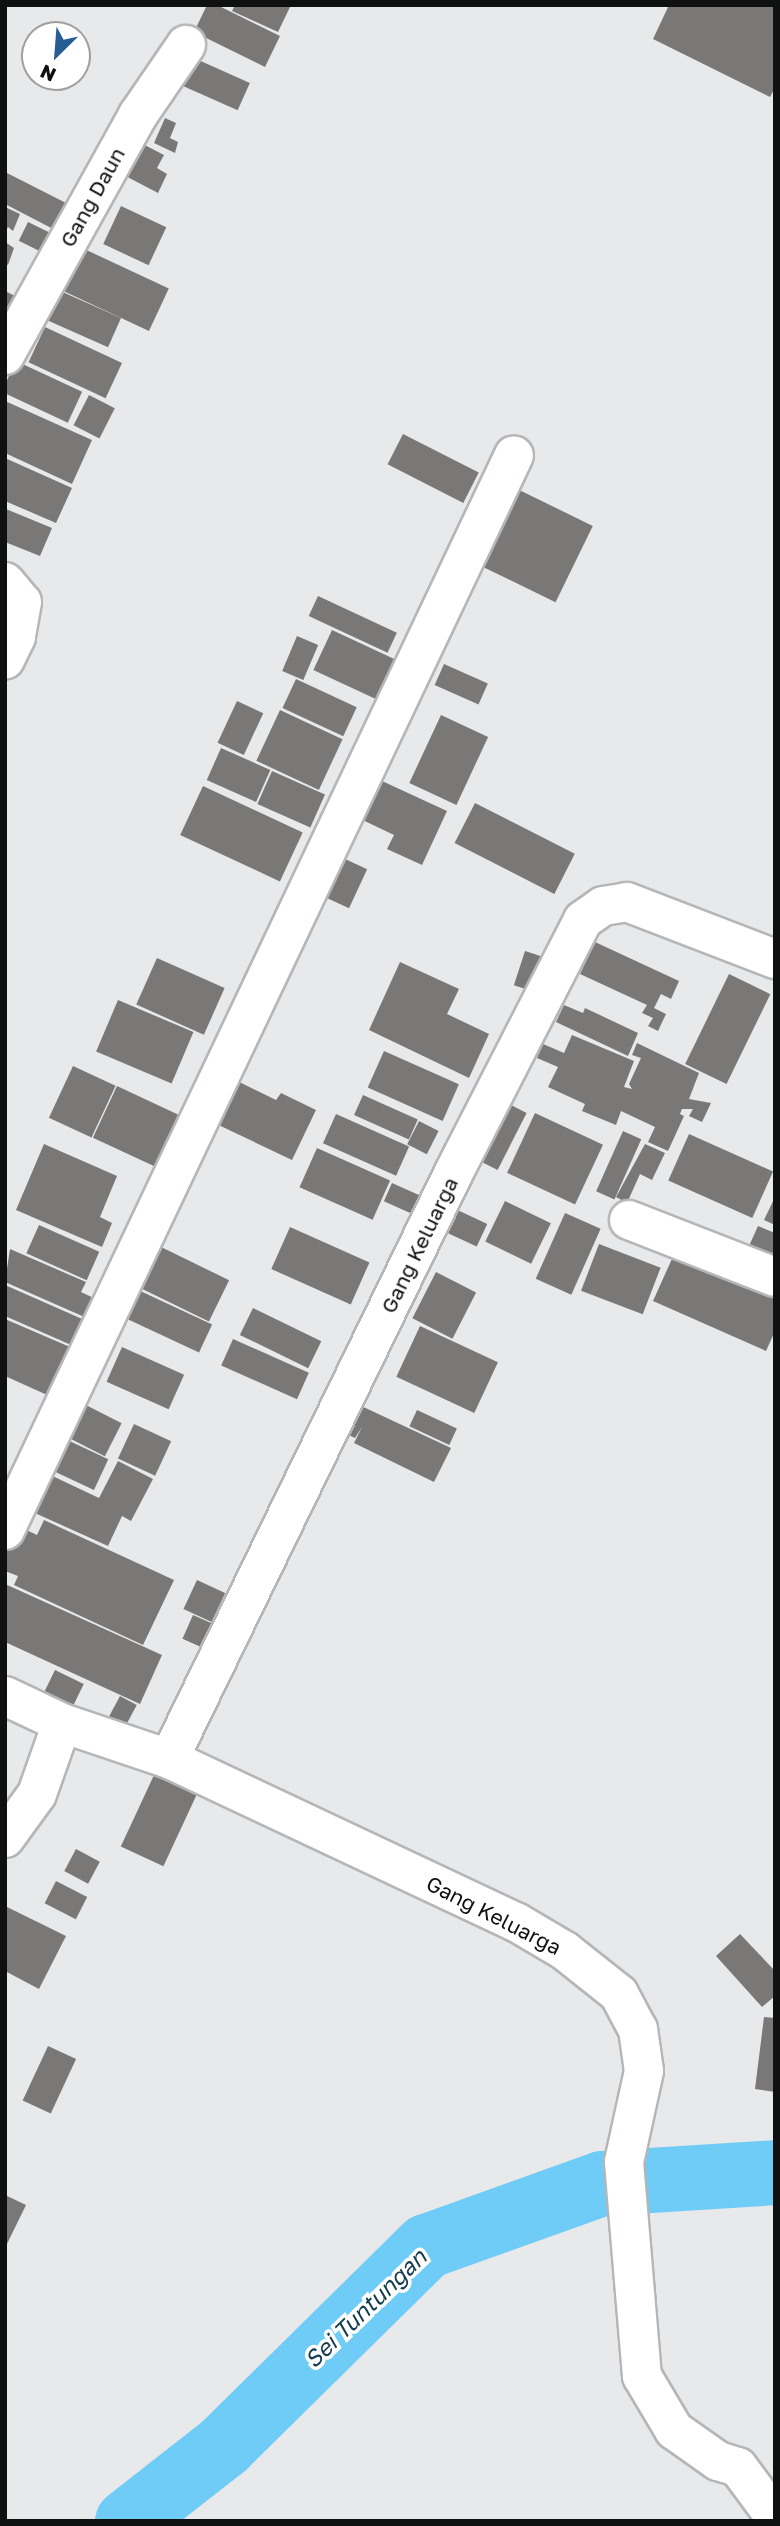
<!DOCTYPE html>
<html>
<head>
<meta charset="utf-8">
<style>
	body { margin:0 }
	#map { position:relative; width:780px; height:2526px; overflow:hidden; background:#e8e9eb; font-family:"Golos Text",sans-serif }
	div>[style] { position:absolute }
	.river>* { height:65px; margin:-32.5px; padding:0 32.5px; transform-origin:32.5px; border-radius:32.5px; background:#6fccf7 }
	.building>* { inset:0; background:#7a7877; transform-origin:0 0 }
	.roads { filter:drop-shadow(2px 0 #b5b6b8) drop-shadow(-2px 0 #b5b6b8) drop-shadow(0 2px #b5b6b8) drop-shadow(0 -2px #b5b6b8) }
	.minor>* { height:38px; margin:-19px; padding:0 19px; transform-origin:19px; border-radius:19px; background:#fff }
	span { translate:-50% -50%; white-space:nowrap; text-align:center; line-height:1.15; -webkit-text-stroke:7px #fff; paint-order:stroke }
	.street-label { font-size:21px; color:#0f1010 }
	.water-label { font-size:23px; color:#133c4e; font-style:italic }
	.frame { position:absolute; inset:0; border:7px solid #0f1010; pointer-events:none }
	.north { position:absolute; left:21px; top:21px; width:70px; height:70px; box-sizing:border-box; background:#fff; border:2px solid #9f9f9f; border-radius:50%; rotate:205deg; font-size:19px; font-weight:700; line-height:28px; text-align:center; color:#0f1010 }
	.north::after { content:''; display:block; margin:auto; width:24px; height:32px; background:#265d95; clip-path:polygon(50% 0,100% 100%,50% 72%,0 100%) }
</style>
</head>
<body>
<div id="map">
	<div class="river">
		<div style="left:127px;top:2521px;width:122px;rotate:-38deg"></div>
		<div style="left:223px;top:2446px;width:285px;rotate:-44.6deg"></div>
		<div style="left:426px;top:2246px;width:187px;rotate:-19.7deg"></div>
		<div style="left:602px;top:2183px;width:173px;rotate:-3.6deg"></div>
	</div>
	<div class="building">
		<div style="clip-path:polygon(207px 5px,217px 5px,280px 36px,265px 67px,194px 32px)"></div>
		<div style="clip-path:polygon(235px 5px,291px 5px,278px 32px,232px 11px)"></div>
		<div style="clip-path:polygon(669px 5px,775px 5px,775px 88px,770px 97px,653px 39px)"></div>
		<div style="left:185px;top:54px;width:71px;height:30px;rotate:24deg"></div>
		<div style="clip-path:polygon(165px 118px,176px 123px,170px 138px,178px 142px,175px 153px,154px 143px)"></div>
		<div style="clip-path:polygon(133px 139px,164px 155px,157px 168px,167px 174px,158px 193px,116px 171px)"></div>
		<div style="clip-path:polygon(5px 172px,70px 205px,57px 231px,5px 204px)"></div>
		<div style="left:121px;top:206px;width:50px;height:42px;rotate:25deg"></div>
		<div style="clip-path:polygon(5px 207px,20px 214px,13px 231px,8px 227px,5px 232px)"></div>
		<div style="left:28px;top:222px;width:28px;height:21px;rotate:26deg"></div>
		<div style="clip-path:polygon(5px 242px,14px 248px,8px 265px,5px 264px)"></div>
		<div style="left:80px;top:247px;width:98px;height:47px;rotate:25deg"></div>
		<div style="left:58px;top:290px;width:69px;height:32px;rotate:24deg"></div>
		<div style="clip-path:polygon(5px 291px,15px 296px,5px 316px)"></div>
		<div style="left:45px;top:327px;width:85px;height:39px;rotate:25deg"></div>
		<div style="left:16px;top:361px;width:73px;height:34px;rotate:25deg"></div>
		<div style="left:89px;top:395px;width:29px;height:34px;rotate:27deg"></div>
		<div style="clip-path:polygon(5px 401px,92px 440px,72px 484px,5px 453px)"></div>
		<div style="left:403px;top:434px;width:85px;height:34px;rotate:27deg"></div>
		<div style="clip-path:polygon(5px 458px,72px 488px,56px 523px,5px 501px)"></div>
		<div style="left:511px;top:486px;width:91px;height:85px;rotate:26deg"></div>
		<div style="clip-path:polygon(6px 509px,52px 528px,40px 556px,5px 542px)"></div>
		<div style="left:318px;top:596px;width:87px;height:22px;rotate:25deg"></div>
		<div style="left:332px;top:630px;width:77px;height:44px;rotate:25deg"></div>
		<div style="left:297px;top:636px;width:23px;height:38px;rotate:23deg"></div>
		<div style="left:444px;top:664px;width:48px;height:23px;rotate:24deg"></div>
		<div style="left:296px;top:679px;width:67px;height:32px;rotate:25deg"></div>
		<div style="left:237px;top:701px;width:29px;height:46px;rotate:25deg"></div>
		<div style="left:280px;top:710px;width:69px;height:56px;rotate:25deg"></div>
		<div style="left:441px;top:715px;width:52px;height:75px;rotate:25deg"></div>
		<div style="left:221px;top:748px;width:54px;height:35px;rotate:24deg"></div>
		<div style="left:272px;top:771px;width:58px;height:36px;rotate:24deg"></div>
		<div style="clip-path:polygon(369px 775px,447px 811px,422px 865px,387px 849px,394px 835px,350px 814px)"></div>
		<div style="left:203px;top:786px;width:110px;height:54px;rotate:25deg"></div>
		<div style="left:475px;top:803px;width:112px;height:45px;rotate:27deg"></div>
		<div style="left:330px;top:852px;width:41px;height:43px;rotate:25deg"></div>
		<div style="clip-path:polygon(595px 942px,679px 981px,671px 999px,661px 994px,654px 1008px,666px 1014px,658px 1031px,648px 1026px,653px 1018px,642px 1013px,647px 1005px,580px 974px)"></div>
		<div style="left:525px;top:951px;width:22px;height:36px;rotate:18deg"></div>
		<div style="left:157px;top:958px;width:74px;height:51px;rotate:24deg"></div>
		<div style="clip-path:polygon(400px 962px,459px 989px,447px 1014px,489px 1034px,469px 1078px,369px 1030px)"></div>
		<div style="left:729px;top:974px;width:46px;height:100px;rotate:26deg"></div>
		<div style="left:118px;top:1000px;width:82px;height:56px;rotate:23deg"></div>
		<div style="clip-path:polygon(564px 1005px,583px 1013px,585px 1008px,638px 1033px,628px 1056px,556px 1022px)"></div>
		<div style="clip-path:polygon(572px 1035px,634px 1061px,624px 1087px,632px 1089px,629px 1084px,641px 1058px,632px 1055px,637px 1043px,699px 1073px,689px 1099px,711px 1103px,702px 1122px,689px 1116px,693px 1109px,682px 1109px,680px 1114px,684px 1116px,668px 1151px,648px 1142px,655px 1127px,621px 1111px,616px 1125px,582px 1111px,585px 1104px,548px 1087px,558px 1067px,537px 1058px,543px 1044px,564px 1053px)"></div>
		<div style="left:384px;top:1051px;width:82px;height:40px;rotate:24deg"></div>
		<div style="left:73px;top:1066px;width:47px;height:57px;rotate:25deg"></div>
		<div style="clip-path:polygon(229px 1077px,276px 1100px,281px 1093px,316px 1110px,292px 1160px,208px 1120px)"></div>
		<div style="left:117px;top:1086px;width:69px;height:57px;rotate:25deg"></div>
		<div style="left:363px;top:1095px;width:60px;height:22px;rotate:24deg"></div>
		<div style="left:499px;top:1099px;width:31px;height:64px;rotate:27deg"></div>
		<div style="left:535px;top:1113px;width:75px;height:66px;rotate:25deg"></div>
		<div style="left:336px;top:1114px;width:80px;height:32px;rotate:24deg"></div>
		<div style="left:419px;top:1121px;width:22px;height:26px;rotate:27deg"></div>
		<div style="left:623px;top:1131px;width:20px;height:66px;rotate:24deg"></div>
		<div style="left:689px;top:1134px;width:92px;height:51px;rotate:24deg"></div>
		<div style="clip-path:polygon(44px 1144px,117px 1176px,100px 1217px,112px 1223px,102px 1247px,16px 1210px)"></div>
		<div style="clip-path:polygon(645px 1144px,665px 1153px,652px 1180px,640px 1174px,627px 1203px,616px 1197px)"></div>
		<div style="left:317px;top:1148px;width:80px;height:43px;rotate:24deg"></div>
		<div style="left:392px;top:1183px;width:30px;height:20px;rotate:24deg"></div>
		<div style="clip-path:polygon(775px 1197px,775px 1225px,764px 1220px)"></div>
		<div style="left:505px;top:1201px;width:51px;height:45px;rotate:26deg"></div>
		<div style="left:451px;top:1207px;width:40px;height:25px;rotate:25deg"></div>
		<div style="left:565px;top:1213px;width:39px;height:72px;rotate:24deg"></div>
		<div style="left:39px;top:1225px;width:66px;height:31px;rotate:24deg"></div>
		<div style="clip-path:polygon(758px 1226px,775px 1233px,775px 1258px,749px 1246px)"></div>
		<div style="left:290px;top:1227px;width:87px;height:46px;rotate:24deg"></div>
		<div style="left:599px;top:1244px;width:66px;height:50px;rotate:21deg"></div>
		<div style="left:159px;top:1246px;width:78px;height:46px;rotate:26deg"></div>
		<div style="clip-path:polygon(10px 1249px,86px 1282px,81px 1292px,98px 1300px,89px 1319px,5px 1282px)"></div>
		<div style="clip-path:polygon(676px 1250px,775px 1292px,775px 1331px,766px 1351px,653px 1301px)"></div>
		<div style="left:436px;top:1272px;width:45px;height:52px;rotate:27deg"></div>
		<div style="clip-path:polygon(5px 1285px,89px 1322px,78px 1348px,5px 1316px)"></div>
		<div style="left:136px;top:1289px;width:84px;height:31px;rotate:25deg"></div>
		<div style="left:253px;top:1308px;width:76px;height:30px;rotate:26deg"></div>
		<div style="clip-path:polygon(5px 1319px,77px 1350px,56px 1399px,5px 1376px)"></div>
		<div style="left:420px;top:1326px;width:86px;height:56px;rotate:25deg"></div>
		<div style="left:233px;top:1339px;width:83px;height:29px;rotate:24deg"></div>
		<div style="left:122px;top:1347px;width:68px;height:38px;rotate:24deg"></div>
		<div style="left:78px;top:1401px;width:49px;height:37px;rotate:27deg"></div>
		<div style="clip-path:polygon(357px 1404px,451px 1448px,434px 1482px,354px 1443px,362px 1427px,355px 1438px,342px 1432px)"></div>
		<div style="left:417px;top:1410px;width:44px;height:18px;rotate:25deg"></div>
		<div style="left:134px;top:1424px;width:41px;height:38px;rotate:25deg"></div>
		<div style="left:63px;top:1438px;width:50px;height:34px;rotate:25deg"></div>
		<div style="clip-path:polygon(118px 1461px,153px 1479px,131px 1521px,122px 1516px,108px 1546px,26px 1509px,44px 1472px,99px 1498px)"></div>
		<div style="clip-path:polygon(44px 1520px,174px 1580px,143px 1645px,14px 1585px,18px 1576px,5px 1571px,5px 1549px,16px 1525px,37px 1535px)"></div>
		<div style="left:197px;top:1580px;width:31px;height:32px;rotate:25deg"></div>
		<div style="clip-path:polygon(5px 1584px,162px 1655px,140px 1704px,5px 1642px)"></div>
		<div style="left:193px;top:1615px;width:24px;height:26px;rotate:24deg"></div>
		<div style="left:55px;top:1670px;width:32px;height:29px;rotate:26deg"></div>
		<div style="left:120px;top:1696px;width:19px;height:27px;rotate:28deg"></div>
		<div style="left:155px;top:1773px;width:47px;height:81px;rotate:25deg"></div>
		<div style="left:76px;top:1849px;width:27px;height:25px;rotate:28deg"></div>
		<div style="left:56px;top:1881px;width:35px;height:25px;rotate:27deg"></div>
		<div style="clip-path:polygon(5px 1906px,66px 1936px,39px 1989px,5px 1971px)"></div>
		<div style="clip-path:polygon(740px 1934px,775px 1971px,775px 1996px,762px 2007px,716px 1956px)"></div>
		<div style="clip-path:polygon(764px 2017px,775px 2018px,775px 2092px,755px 2089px)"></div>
		<div style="left:48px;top:2046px;width:31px;height:60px;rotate:25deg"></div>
		<div style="clip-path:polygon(5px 2195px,26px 2205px,5px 2248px)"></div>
	</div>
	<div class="roads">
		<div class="minor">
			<div style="left:5px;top:355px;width:274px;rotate:-61deg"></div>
			<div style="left:138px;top:115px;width:85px;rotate:-55.6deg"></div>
			<div style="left:5px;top:582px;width:26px;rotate:50deg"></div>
			<div style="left:22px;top:602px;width:36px;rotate:100deg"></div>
			<div style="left:16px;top:637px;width:25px;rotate:116deg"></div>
			<div style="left:629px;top:1220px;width:157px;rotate:21.3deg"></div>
			<div style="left:5px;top:1530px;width:1189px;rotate:-64.66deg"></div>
			<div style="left:5px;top:1696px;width:63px;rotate:25.3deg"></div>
			<div style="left:62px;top:1723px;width:113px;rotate:18.6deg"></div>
			<div style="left:169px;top:1759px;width:650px;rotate:-64.1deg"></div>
			<div style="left:453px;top:1174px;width:285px;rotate:-62.9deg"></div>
			<div style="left:583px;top:920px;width:24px;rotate:-35deg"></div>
			<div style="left:603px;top:906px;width:24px;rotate:-9deg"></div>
			<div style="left:627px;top:902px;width:159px;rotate:21.1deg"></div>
			<div style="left:169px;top:1759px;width:383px;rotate:25.2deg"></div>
			<div style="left:516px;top:1922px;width:57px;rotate:30.6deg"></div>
			<div style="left:565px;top:1951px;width:69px;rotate:38.5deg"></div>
			<div style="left:619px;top:1994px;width:40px;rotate:62deg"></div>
			<div style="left:638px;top:2029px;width:42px;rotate:81.9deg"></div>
			<div style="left:644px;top:2071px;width:93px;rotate:102.4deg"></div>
			<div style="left:624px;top:2162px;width:215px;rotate:85.2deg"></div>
			<div style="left:642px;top:2376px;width:63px;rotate:59.3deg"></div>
			<div style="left:674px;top:2430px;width:54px;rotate:35.2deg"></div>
			<div style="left:718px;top:2461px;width:21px;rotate:17deg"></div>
			<div style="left:738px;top:2467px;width:62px;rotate:53.5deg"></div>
			<div style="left:5px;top:1838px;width:54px;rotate:-54deg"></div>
			<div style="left:37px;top:1794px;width:75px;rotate:-70.6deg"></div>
		</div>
	</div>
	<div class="street-label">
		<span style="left:92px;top:197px;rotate:-61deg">Gang Daun</span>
		<span style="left:419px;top:1245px;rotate:-64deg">Gang Keluarga</span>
		<span style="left:494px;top:1915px;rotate:27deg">Gang Keluarga</span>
	</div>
	<div class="water-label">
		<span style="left:365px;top:2308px;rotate:-44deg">Sei Tuntungan</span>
	</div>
	<div class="frame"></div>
	<div class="north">N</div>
</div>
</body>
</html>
